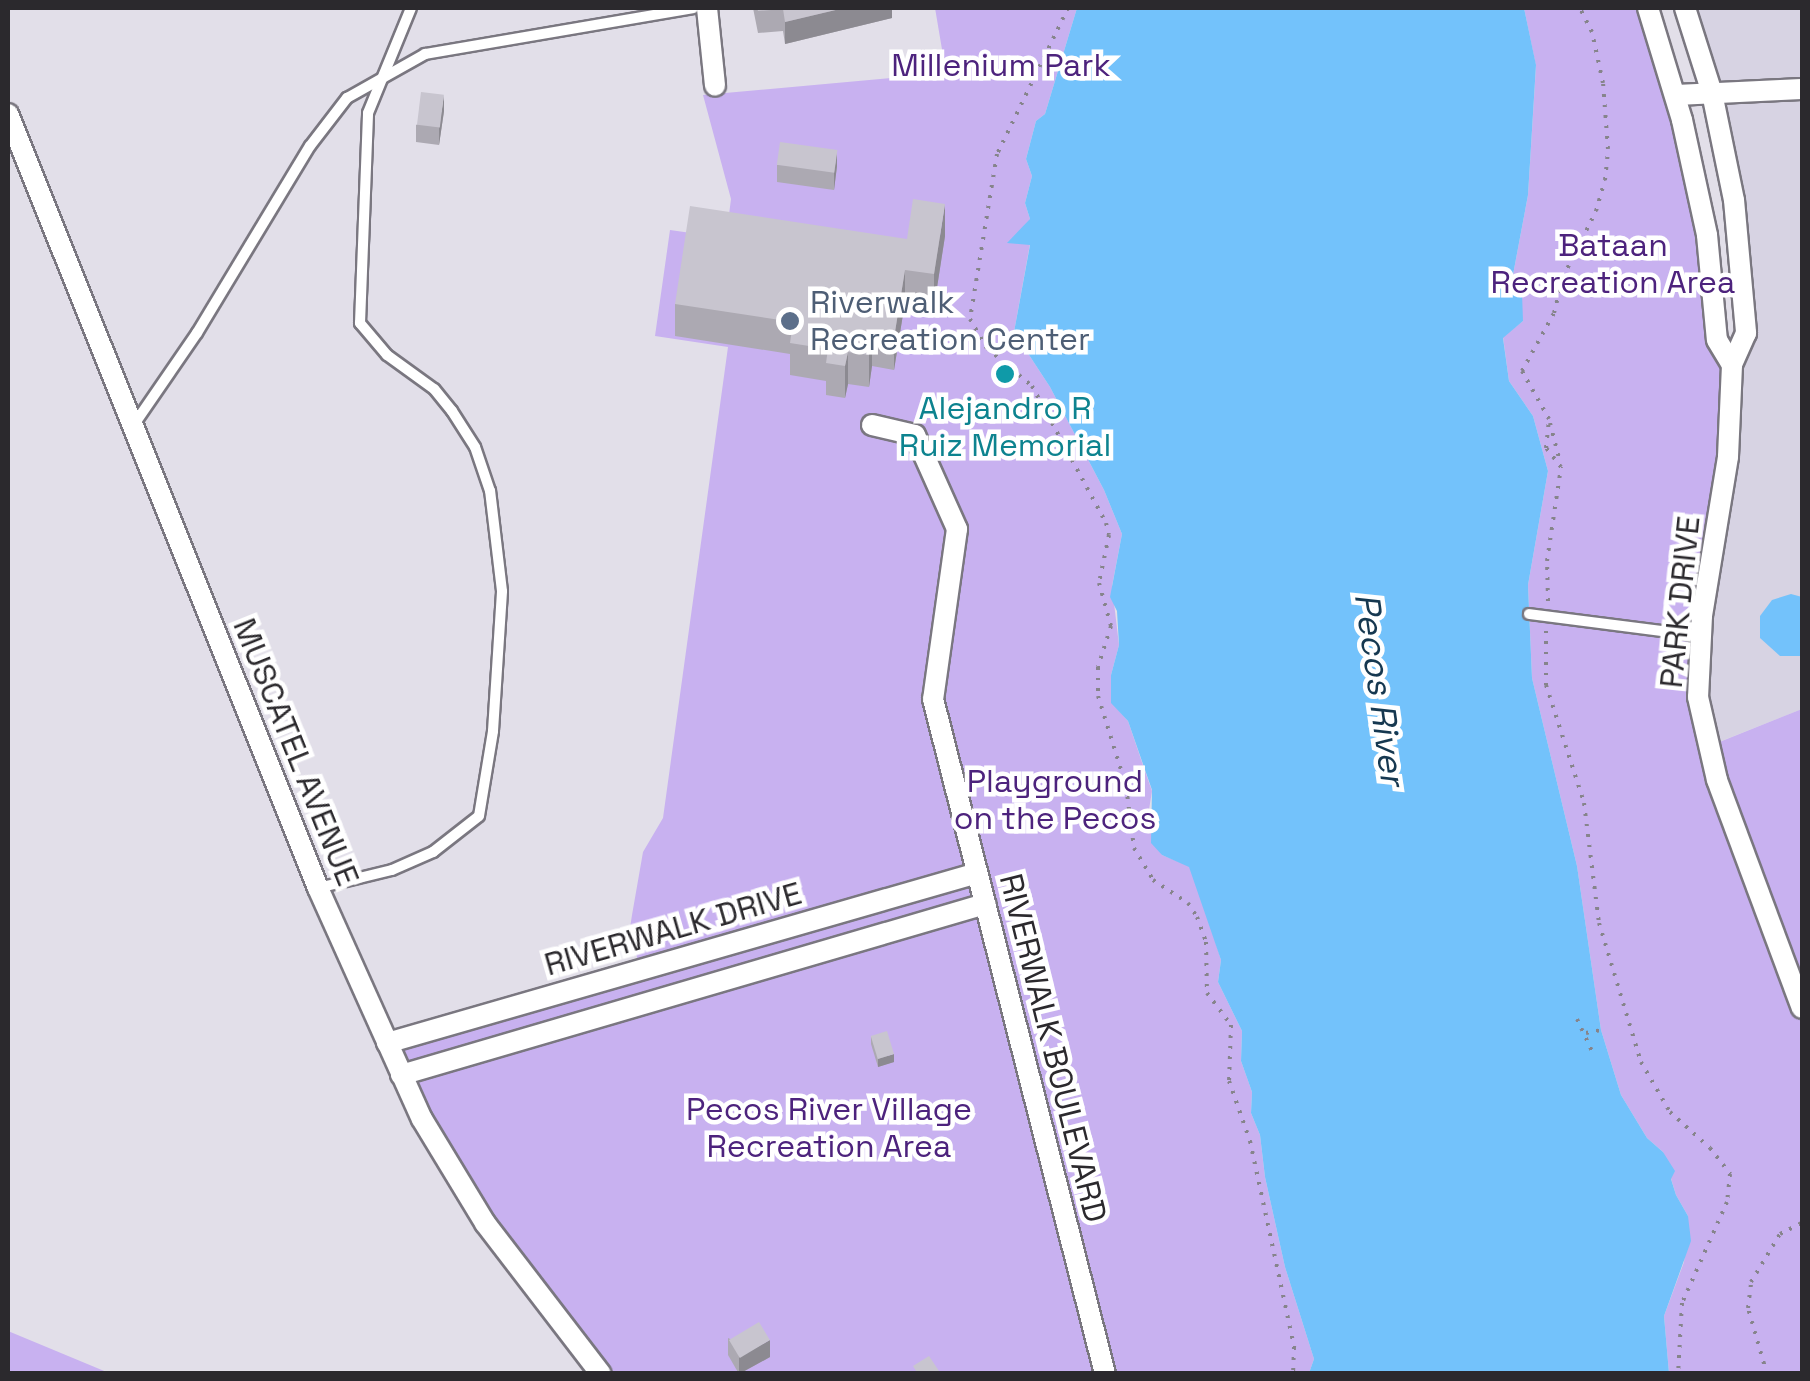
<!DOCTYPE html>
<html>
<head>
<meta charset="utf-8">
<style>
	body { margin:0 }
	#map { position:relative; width:1810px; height:1381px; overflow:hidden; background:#e2dfe9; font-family:"Space Grotesk",sans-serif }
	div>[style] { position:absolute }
	.built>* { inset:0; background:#d7d3e3 }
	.green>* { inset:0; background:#c8b1f0 }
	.water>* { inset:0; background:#73c2fb }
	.path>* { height:4px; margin-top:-2px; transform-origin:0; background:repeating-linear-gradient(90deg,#86848b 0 2.5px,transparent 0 10.5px) }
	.roads { filter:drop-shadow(2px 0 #7a7780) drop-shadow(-2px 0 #7a7780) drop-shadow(0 2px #7a7780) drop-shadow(0 -2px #7a7780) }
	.lane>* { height:10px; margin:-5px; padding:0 5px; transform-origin:5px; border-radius:5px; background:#fff }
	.street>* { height:20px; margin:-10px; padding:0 10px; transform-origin:10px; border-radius:10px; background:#fff }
	.wall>* { inset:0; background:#aca9b2 }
	.shaded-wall>* { inset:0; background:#8c8a91 }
	.building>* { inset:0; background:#c8c5cf; transform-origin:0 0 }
	.dots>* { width:28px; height:28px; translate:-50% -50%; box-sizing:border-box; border:5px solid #fff; border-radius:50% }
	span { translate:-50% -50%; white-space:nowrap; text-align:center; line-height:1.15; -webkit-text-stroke:9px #fff; paint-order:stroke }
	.park-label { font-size:32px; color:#4d237d }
	.service-label { font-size:32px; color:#4e5e75 }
	.left { translate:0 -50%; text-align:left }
	.culture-label { font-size:32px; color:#0d838f }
	.street-label { font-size:32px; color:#2b292d }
	.water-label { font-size:35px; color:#163850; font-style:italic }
	.frame { position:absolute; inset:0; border:10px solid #2b292d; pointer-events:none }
</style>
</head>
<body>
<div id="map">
	<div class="built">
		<div style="clip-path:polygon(1685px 8px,1802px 8px,1802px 709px,1706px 747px,1698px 697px,1743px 274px)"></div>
	</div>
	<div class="green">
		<div style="clip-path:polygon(935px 8px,1077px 8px,1045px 114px,1036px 121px,1026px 159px,1032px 176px,1025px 203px,1030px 219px,1023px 243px,1030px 244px,1014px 332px,1050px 387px,1104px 490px,1122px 534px,1112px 586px,1119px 645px,1111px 675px,1111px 702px,1128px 721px,1145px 771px,1152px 791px,1148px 816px,1162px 855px,1189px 866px,1198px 885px,1221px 960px,1218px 982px,1242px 1031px,1241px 1061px,1252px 1092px,1251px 1113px,1260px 1135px,1265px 1177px,1285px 1267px,1314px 1359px,1309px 1373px,601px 1373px,520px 1269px,387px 1043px,640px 970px,630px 928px,632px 915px,643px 852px,663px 818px,728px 347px,655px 336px,670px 230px,726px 238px,731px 199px,703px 95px,946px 73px)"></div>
		<div style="clip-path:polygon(1524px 8px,1648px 8px,1732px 365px,1711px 556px,1707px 747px,1802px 709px,1802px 1373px,1669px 1373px,1664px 1316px,1684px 1262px,1688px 1216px,1676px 1195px,1663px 1152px,1647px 1138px,1621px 1095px,1601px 1030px,1577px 866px,1532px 678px,1528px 585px,1548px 471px,1533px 416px,1509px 381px,1503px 337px,1523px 321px,1512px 280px,1528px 195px,1536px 66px)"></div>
		<div style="clip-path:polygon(8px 1331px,109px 1373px,8px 1373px)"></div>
	</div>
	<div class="water">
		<div style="clip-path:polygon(1077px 8px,1524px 8px,1536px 65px,1528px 195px,1512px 280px,1522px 293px,1523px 321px,1503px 338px,1509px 381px,1533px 416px,1548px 471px,1528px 585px,1532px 678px,1577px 866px,1601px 1030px,1621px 1095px,1647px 1138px,1663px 1152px,1675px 1171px,1671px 1179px,1676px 1195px,1688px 1216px,1691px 1241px,1664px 1316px,1669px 1373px,1309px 1373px,1314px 1359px,1285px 1267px,1265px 1177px,1260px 1135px,1251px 1113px,1252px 1092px,1241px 1061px,1242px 1031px,1218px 982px,1221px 960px,1189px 867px,1162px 855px,1151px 843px,1152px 790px,1128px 721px,1111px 703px,1111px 675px,1119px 645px,1117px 611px,1110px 597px,1122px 534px,1104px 490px,1050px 387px,1014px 332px,1030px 245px,1007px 243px,1030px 219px,1025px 203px,1032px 176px,1026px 159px,1036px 121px,1045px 114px)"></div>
		<div style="clip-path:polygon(1791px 594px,1802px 597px,1802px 656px,1780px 656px,1760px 638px,1760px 616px,1772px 600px)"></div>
	</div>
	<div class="path">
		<div style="left:1068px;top:8px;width:162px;rotate:115.9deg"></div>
		<div style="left:997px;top:154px;width:167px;rotate:99.3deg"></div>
		<div style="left:970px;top:319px;width:34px;rotate:60deg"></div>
		<div style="left:987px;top:348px;width:59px;rotate:40.2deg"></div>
		<div style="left:1032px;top:386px;width:156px;rotate:61.6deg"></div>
		<div style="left:1106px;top:523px;width:12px;rotate:76deg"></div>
		<div style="left:1109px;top:535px;width:49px;rotate:101.8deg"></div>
		<div style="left:1099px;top:583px;width:45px;rotate:74.4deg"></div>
		<div style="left:1111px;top:626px;width:43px;rotate:107.6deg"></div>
		<div style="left:1098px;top:667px;width:29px;rotate:90deg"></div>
		<div style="left:1098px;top:696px;width:94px;rotate:72.7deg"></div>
		<div style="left:1126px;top:786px;width:63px;rotate:82.6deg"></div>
		<div style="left:1134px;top:848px;width:37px;rotate:59deg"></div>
		<div style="left:1153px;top:880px;width:42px;rotate:33.3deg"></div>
		<div style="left:1188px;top:903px;width:17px;rotate:57deg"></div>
		<div style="left:1197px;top:917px;width:27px;rotate:70deg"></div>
		<div style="left:1206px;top:942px;width:51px;rotate:88.9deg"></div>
		<div style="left:1207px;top:993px;width:40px;rotate:53deg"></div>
		<div style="left:1231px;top:1025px;width:56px;rotate:92deg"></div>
		<div style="left:1229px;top:1081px;width:64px;rotate:70.7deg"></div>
		<div style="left:1250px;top:1141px;width:211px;rotate:77.9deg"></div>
		<div style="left:1294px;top:1347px;width:27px;rotate:92deg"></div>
		<div style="left:1550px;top:423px;width:40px;rotate:75.6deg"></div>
		<div style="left:1548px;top:601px;width:40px;rotate:-91.4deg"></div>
		<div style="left:1547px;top:561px;width:95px;rotate:-81.5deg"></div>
		<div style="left:1561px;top:467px;width:24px;rotate:-128deg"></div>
		<div style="left:1546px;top:448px;width:29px;rotate:-84deg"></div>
		<div style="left:1549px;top:419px;width:55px;rotate:-119.4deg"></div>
		<div style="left:1522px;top:371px;width:66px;rotate:-61.1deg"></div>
		<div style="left:1554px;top:313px;width:37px;rotate:-76deg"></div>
		<div style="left:1563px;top:277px;width:74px;rotate:-63.4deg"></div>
		<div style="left:1596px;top:211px;width:32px;rotate:-74deg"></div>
		<div style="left:1605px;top:180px;width:31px;rotate:-84deg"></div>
		<div style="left:1608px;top:149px;width:66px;rotate:-94.3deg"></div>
		<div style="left:1603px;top:83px;width:52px;rotate:-102.2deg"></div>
		<div style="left:1592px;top:32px;width:27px;rotate:-117deg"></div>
		<div style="left:1546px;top:631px;width:54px;rotate:90deg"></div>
		<div style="left:1546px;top:685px;width:124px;rotate:72.1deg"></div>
		<div style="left:1584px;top:803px;width:121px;rotate:82.9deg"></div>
		<div style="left:1599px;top:923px;width:145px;rotate:73.2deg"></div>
		<div style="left:1641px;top:1062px;width:58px;rotate:59.9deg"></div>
		<div style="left:1670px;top:1112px;width:54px;rotate:42deg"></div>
		<div style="left:1710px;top:1148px;width:33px;rotate:52deg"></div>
		<div style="left:1730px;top:1174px;width:28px;rotate:96deg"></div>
		<div style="left:1727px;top:1202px;width:111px;rotate:114deg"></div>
		<div style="left:1682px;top:1303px;width:71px;rotate:93.2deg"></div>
		<div style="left:1577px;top:1019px;width:35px;rotate:65deg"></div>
		<div style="left:1586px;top:1033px;width:15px;rotate:-11deg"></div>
		<div style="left:1767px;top:1374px;width:69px;rotate:-106.1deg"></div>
		<div style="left:1748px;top:1308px;width:26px;rotate:-83deg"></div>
		<div style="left:1751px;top:1282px;width:56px;rotate:-58.9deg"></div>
		<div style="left:1780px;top:1234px;width:25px;rotate:-27deg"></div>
	</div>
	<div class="roads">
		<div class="lane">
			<div style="left:133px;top:426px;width:113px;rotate:-55.5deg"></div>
			<div style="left:197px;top:333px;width:218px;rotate:-58.9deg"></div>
			<div style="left:310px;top:146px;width:61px;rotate:-52.4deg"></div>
			<div style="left:347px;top:98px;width:90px;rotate:-29.4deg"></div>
			<div style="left:425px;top:54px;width:272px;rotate:-9.7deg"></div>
			<div style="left:1529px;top:614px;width:172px;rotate:7.3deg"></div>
			<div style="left:318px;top:888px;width:76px;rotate:-13.7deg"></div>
			<div style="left:392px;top:870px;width:45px;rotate:-23.7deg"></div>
			<div style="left:433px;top:852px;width:58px;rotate:-38deg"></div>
			<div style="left:479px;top:816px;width:86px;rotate:-80.6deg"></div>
			<div style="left:493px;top:731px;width:140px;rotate:-86.3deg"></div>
			<div style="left:502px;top:591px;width:101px;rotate:-96.8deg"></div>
			<div style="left:490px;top:491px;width:46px;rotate:-108.8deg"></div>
			<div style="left:475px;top:447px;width:43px;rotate:-122.6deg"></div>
			<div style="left:452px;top:411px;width:28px;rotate:-129deg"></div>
			<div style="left:434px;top:389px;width:58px;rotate:-144.1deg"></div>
			<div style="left:387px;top:355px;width:42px;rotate:-130.2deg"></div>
			<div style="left:360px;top:323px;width:210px;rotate:-87.8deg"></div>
			<div style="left:368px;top:113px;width:113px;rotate:-67.7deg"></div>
		</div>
		<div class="street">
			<div style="left:707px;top:8px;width:78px;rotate:84.1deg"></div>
			<div style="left:1648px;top:8px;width:117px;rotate:73.1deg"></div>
			<div style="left:1682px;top:120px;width:118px;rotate:77.7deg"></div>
			<div style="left:1707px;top:235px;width:105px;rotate:84.6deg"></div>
			<div style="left:1717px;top:340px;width:29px;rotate:59deg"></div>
			<div style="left:1685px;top:8px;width:89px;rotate:72.4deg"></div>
			<div style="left:1712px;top:93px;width:109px;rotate:78.4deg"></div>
			<div style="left:1734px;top:200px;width:134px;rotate:84.8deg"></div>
			<div style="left:1746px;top:333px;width:35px;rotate:114deg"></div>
			<div style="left:1732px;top:365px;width:92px;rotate:92.5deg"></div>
			<div style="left:1728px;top:457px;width:161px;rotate:99.3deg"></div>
			<div style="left:1702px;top:616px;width:81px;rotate:92.8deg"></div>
			<div style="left:1698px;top:697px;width:85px;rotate:77.1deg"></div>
			<div style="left:1717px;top:780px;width:243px;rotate:69.6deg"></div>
			<div style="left:1676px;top:95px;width:126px;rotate:-2.7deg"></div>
			<div style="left:8px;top:114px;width:834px;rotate:68.17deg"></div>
			<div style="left:318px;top:888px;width:253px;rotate:65.8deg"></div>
			<div style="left:422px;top:1119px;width:122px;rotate:58.8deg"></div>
			<div style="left:485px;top:1223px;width:190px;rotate:52.5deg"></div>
			<div style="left:872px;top:425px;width:44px;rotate:13.1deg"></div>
			<div style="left:915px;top:435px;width:103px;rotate:65.9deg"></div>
			<div style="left:957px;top:529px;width:172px;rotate:98deg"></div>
			<div style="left:933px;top:699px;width:697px;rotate:75.7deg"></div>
			<div style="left:387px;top:1043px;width:614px;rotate:-16.07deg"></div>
			<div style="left:401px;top:1075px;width:609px;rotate:-16.32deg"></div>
		</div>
	</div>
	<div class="wall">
		<div style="clip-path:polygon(753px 8px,892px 8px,892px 18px,785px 44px,783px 31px,758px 33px)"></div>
		<div style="clip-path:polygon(444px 111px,439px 145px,416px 142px,416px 125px)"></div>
		<div style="clip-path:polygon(777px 165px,837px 166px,834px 190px,777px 182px)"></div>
		<div style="clip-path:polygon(945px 236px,934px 307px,905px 302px,894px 370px,872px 366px,869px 387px,848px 384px,845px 398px,826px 395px,826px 381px,790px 375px,790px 354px,675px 336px,675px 304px,907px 239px)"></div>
		<div style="clip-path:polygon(871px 1036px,894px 1062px,878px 1067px,871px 1044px)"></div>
		<div style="clip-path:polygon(728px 1338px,770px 1357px,739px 1374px,728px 1355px)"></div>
	</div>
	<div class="shaded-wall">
		<div style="clip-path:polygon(844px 8px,892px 8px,892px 18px,785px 44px,785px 22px)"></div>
		<div style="clip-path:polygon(444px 95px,444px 111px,439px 145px,439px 129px)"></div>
		<div style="clip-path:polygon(837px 150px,837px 166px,834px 190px,834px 173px)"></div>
		<div style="clip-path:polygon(945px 204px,945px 236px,934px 307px,934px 274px)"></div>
		<div style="clip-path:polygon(905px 270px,905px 302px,894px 370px,894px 338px)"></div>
		<div style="clip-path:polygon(872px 334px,872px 366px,869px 387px,869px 355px)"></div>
		<div style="clip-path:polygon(848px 352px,848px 384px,845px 398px,845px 366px)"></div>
		<div style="clip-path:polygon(894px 1054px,894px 1062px,878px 1067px,878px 1059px)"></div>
		<div style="clip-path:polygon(770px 1340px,770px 1357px,739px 1374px,739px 1357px)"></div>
	</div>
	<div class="building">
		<div style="clip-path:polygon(757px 8px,844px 8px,785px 22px,783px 9px,758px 11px)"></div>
		<div style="left:421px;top:92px;width:23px;height:33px;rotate:7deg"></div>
		<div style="left:780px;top:142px;width:58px;height:23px;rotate:8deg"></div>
		<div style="clip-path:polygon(913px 199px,945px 204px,934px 274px,905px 270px,894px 338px,872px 334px,869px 355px,848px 352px,845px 366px,826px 363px,828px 349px,790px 343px,793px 322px,675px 304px,690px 206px,907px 239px)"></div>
		<div style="left:887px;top:1031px;width:24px;height:17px;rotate:73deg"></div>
		<div style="left:759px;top:1322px;width:21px;height:35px;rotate:59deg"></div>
		<div style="clip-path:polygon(929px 1356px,941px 1374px,918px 1374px,913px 1366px)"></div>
	</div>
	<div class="dots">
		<div style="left:790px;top:321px;background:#5c6f8a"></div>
		<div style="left:1005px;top:374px;background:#0f9aa8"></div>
	</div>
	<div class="park-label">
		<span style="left:1001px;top:65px">Millenium Park</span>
		<span style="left:1613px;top:264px">Bataan<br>Recreation Area</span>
		<span style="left:1055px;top:800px">Playground<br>on the Pecos</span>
		<span style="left:829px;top:1128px">Pecos River Village<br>Recreation Area</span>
	</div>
	<div class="service-label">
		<span class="left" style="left:810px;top:321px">Riverwalk<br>Recreation Center</span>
	</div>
	<div class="culture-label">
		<span style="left:1005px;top:427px">Alejandro R<br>Ruiz Memorial</span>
	</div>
	<div class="street-label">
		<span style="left:1680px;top:602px;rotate:-84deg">PARK DRIVE</span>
		<span style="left:296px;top:752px;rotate:68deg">MUSCATEL AVENUE</span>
		<span style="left:673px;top:929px;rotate:-16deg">RIVERWALK DRIVE</span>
		<span style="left:1053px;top:1048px;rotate:76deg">RIVERWALK BOULEVARD</span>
	</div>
	<div class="water-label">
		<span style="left:1380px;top:689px;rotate:82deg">Pecos River</span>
	</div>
	<div class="frame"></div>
</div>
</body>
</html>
